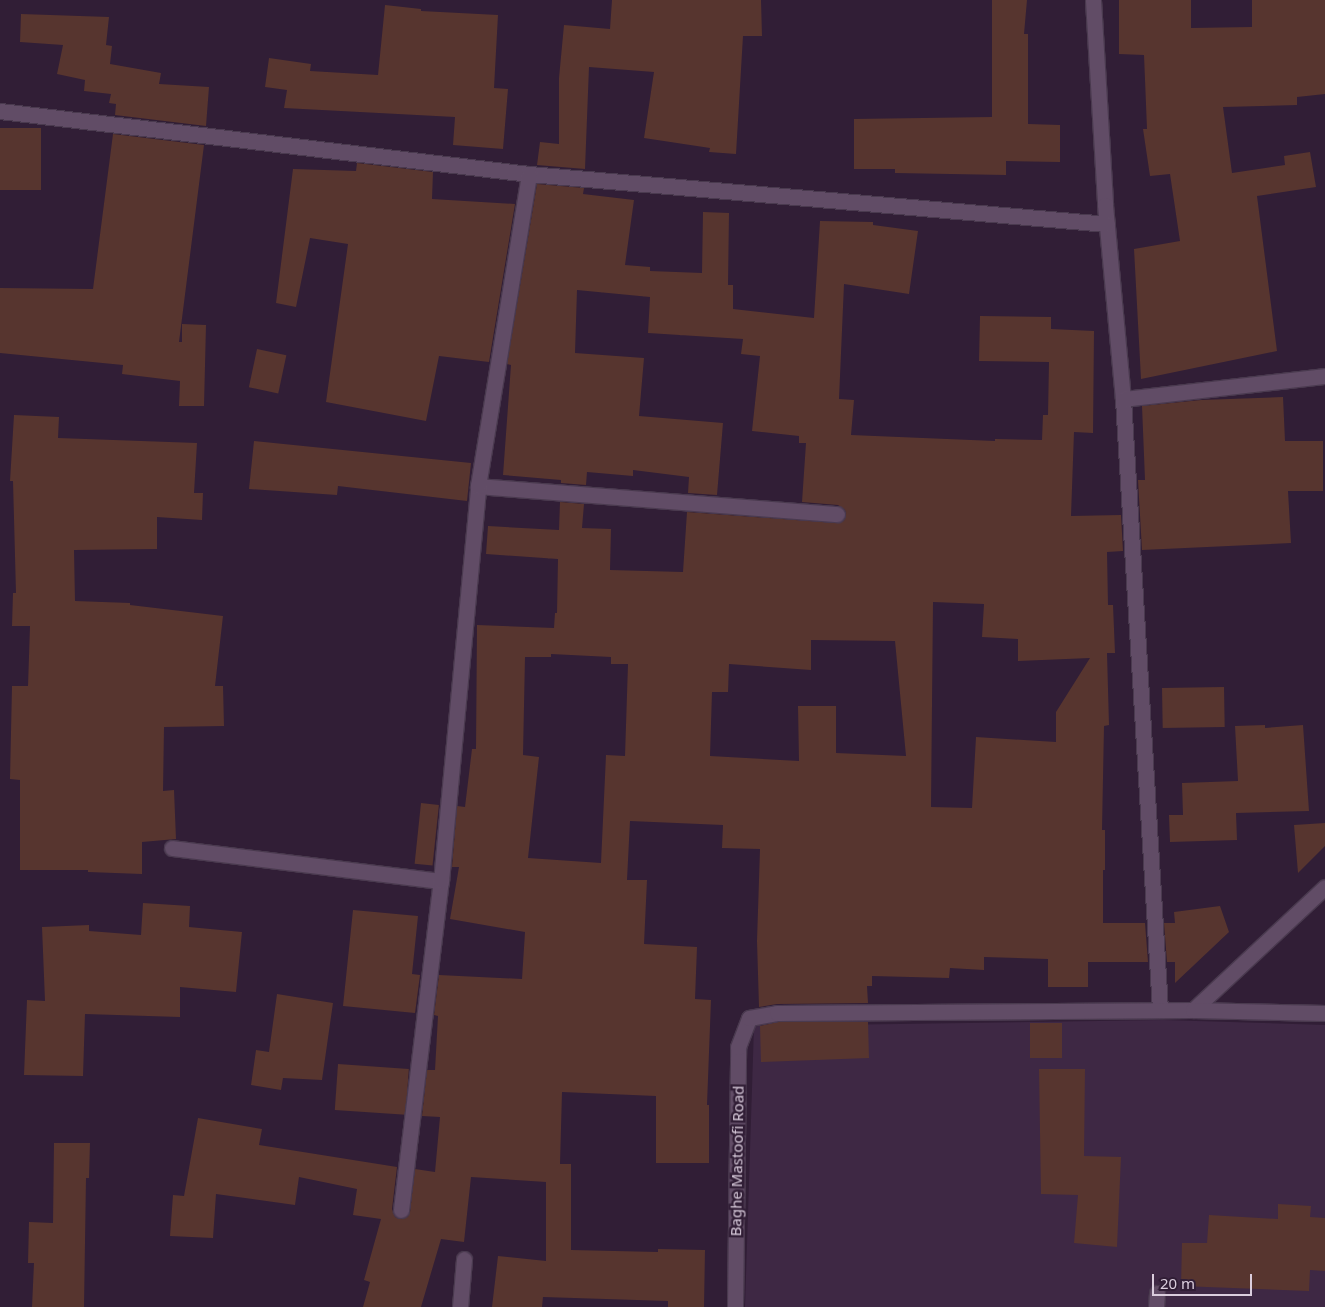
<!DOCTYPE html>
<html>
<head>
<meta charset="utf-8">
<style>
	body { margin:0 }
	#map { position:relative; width:1325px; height:1307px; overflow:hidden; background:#311e36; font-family:"Noto Sans",sans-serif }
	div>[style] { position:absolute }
	.built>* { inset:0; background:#3e2844 }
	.building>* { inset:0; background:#57352f; transform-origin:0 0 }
	.roads { filter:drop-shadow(1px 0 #4a3a4f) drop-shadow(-1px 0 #4a3a4f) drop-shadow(0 1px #4a3a4f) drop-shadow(0 -1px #4a3a4f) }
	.minor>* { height:15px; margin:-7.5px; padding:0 7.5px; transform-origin:7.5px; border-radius:7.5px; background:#614c66 }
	span { translate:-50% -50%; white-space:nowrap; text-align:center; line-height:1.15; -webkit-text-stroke:5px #311e36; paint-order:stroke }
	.street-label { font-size:15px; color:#dacddd }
	.scale { position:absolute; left:1152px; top:1274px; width:100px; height:22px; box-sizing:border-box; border:2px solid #dacddd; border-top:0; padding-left:6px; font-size:15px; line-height:18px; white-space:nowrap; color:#dacddd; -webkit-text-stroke:4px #311e36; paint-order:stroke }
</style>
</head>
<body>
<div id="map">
	<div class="built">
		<div style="clip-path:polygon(1163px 1020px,1325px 1025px,1325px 1307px,745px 1307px,754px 1026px)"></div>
	</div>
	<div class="building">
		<div style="clip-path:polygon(612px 0,761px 0,762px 36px,743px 36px,736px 154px,709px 152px,710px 148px,644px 138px,654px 72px,589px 67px,585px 169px,537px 165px,540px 142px,559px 144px,559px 78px,564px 25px,610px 29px)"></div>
		<div style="clip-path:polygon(992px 0,1027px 0,1024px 34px,1028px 34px,1028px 124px,1060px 125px,1060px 162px,1006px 161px,1006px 175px,895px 173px,895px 169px,854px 169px,854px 119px,992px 117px)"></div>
		<div style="clip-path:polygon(1119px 0,1191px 0,1191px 28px,1252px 27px,1252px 0,1325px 0,1325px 94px,1297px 97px,1297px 105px,1223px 107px,1232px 173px,1285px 165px,1284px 156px,1310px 152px,1316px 187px,1257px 196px,1277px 351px,1141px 379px,1134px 249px,1180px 241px,1170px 174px,1150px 176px,1143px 129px,1147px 129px,1144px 55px,1119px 54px)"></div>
		<div style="clip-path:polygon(385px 5px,421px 9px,421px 11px,498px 15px,494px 88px,508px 89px,503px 149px,453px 145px,455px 117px,284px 108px,287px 90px,265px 87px,269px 58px,311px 64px,310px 71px,378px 75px)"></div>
		<div style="clip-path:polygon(21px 14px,109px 17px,106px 45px,112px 46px,110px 64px,161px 73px,159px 84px,209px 87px,206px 126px,115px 115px,116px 104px,109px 103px,111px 94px,84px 91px,85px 80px,57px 74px,63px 45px,20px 42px)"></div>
		<div style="left:0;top:128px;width:41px;height:62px"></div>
		<div style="clip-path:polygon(113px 134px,204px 145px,179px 342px,182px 342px,182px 324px,206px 325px,204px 406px,179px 406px,180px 381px,122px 374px,123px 365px,0 353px,0 288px,93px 289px)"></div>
		<div style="clip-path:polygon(357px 163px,433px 172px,432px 199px,515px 204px,489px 362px,439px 356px,426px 421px,326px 402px,348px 244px,310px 238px,296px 307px,276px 303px,293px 169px,356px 171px)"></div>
		<div style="clip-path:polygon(evenodd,537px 184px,584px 188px,583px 194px,634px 200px,625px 265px,650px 267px,650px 271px,702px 273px,703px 212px,729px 213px,728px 285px,733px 285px,733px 309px,814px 318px,820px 221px,873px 222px,873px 225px,918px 231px,909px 294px,844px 284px,839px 399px,854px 400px,851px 435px,995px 441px,995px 439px,1042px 440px,1043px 415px,1048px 415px,1049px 362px,979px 361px,980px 316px,1051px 317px,1051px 329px,1094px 331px,1093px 433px,1074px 432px,1071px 516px,1121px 515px,1123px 551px,1107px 552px,1108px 605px,1113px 605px,1115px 653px,1107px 653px,1109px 725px,1104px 726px,1102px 830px,1105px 830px,1105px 870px,1103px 870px,1103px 923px,1145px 923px,1148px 962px,1088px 962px,1088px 987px,1048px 987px,1048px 959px,984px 957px,984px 970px,950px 968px,949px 978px,872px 976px,872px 986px,867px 986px,868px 1003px,777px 1004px,759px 1007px,757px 941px,760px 849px,722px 848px,723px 825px,630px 821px,627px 880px,647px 880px,644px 944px,697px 947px,695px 999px,711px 1000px,707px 1105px,709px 1105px,709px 1163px,656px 1163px,656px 1096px,562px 1092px,560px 1164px,571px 1164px,571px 1250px,658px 1252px,658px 1249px,705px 1250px,704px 1307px,668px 1307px,668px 1301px,543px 1297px,542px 1307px,492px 1307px,498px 1256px,546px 1261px,546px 1182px,471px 1177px,464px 1242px,441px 1239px,421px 1307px,363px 1307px,370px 1282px,364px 1280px,381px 1219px,353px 1215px,357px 1189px,299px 1177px,295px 1205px,216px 1194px,213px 1238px,170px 1236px,173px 1195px,184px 1196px,198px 1118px,262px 1129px,259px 1145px,397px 1167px,392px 1209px,395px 1217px,399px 1219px,405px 1218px,410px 1212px,415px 1169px,435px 1172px,440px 1117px,422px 1116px,427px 1070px,435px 1070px,438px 1016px,434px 1015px,439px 975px,522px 979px,525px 932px,450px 919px,459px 867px,452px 867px,457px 806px,465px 807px,472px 749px,476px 749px,477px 625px,554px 628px,555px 613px,557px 613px,558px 559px,486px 554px,488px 526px,559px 530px,560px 502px,584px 504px,582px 528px,611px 529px,610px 570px,683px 572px,687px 512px,836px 523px,841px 522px,846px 515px,845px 510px,838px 505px,802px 502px,806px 443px,799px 443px,799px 436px,752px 431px,760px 356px,741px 354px,743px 339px,648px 333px,650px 297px,577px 290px,575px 353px,644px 358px,639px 416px,723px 423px,717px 495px,688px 493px,689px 477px,633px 470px,633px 476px,587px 472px,586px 485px,561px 483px,561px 480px,503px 475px,511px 365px,507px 364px,537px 184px,933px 602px,984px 604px,982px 637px,1018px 639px,1018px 661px,1090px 658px,1056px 712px,1056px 742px,976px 737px,972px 808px,931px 807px,933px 602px,537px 184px,811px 640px,895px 641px,906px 756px,836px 753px,836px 706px,798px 706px,799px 761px,710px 756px,712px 692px,728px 692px,729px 664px,811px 670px,811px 640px,537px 184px,551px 654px,611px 657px,611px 664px,628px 664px,625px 756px,606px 755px,601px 863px,528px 858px,539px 757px,523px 755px,525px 657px,551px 657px,551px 654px)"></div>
		<div style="left:257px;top:349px;width:30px;height:39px;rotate:12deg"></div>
		<div style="clip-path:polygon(1283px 397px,1285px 441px,1323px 441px,1323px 491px,1288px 491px,1291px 543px,1142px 550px,1138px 480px,1145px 480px,1142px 406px,1201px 400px)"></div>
		<div style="clip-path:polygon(14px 415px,59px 417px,58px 438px,197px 443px,194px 493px,203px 493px,202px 520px,157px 517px,157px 549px,74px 550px,75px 601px,130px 603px,130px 605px,223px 616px,215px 686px,223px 686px,224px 726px,164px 727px,163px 791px,174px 790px,176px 839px,142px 842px,142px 874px,88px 872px,88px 870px,20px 870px,20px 780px,10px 779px,12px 686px,28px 686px,30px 626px,12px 626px,13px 593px,16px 593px,13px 481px,10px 481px)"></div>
		<div style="clip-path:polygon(254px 441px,471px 463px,467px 501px,338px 486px,337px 495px,249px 489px)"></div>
		<div style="left:1224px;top:687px;width:40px;height:62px;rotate:89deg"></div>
		<div style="clip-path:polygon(1265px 725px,1265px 728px,1303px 725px,1309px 811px,1236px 813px,1237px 840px,1170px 842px,1169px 815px,1183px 815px,1182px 783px,1238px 781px,1235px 726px)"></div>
		<div style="left:421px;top:803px;width:18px;height:61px;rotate:6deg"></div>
		<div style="clip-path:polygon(1325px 823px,1325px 846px,1298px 873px,1294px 825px)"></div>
		<div style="clip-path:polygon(143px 903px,190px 906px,189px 927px,242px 932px,236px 992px,180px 987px,180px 1017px,85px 1014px,83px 1076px,24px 1075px,27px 1000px,45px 1001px,42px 927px,89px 925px,89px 931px,141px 935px)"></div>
		<div style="clip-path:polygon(1220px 906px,1229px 932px,1175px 983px,1175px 962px,1167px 962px,1164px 923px,1175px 923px,1174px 912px)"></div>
		<div style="clip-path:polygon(353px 910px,418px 916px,412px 974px,420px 975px,415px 1013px,343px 1006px)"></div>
		<div style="clip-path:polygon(277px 994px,333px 1003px,322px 1080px,283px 1078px,281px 1090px,251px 1085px,256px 1050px,269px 1052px)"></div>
		<div style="clip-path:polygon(778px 1022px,868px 1022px,869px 1058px,761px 1062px,760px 1026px)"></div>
		<div style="left:1062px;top:1023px;width:35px;height:32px;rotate:90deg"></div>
		<div style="left:338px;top:1064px;width:71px;height:46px;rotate:4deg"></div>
		<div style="clip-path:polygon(1039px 1069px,1085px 1069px,1084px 1156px,1121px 1157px,1117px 1247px,1074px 1243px,1078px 1195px,1041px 1194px)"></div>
		<div style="clip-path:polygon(54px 1143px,90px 1143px,89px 1178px,86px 1178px,84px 1307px,32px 1307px,34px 1263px,28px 1263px,29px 1222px,53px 1223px)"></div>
		<div style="clip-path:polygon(1278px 1204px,1311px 1206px,1310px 1217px,1325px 1218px,1325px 1271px,1310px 1270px,1309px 1291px,1181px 1286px,1182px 1243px,1207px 1243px,1209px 1215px,1278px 1219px)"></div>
	</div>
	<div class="roads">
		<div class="minor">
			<div style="left:1093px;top:0;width:205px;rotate:86.6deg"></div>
			<div style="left:1105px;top:205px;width:195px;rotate:84.7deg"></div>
			<div style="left:1123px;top:399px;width:612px;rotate:86.53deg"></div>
			<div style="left:0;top:111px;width:533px;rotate:6.79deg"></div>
			<div style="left:529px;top:174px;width:580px;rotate:4.94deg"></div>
			<div style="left:1123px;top:399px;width:203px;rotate:-6.5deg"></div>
			<div style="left:478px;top:486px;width:360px;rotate:4.5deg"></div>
			<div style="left:172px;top:848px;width:271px;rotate:7deg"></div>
			<div style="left:1193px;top:1010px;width:180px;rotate:-43deg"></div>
			<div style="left:401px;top:1210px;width:331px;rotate:-83.1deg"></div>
			<div style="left:441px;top:881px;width:397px;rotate:-84.6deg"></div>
			<div style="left:478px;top:486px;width:316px;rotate:-80.7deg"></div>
			<div style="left:460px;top:1307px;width:48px;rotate:-85.2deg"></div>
			<div style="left:735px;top:1307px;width:260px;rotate:-89.3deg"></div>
			<div style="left:738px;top:1047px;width:31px;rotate:-69deg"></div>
			<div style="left:749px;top:1018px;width:28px;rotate:-10deg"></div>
			<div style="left:777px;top:1013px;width:416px;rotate:-0.4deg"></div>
			<div style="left:1193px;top:1010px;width:132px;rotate:1.3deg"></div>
			<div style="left:1156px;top:1307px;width:14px;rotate:-86deg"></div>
		</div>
	</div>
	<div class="street-label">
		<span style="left:737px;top:1161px;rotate:-89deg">Baghe Mastoofi Road</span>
	</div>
	<div class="scale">20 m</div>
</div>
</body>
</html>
